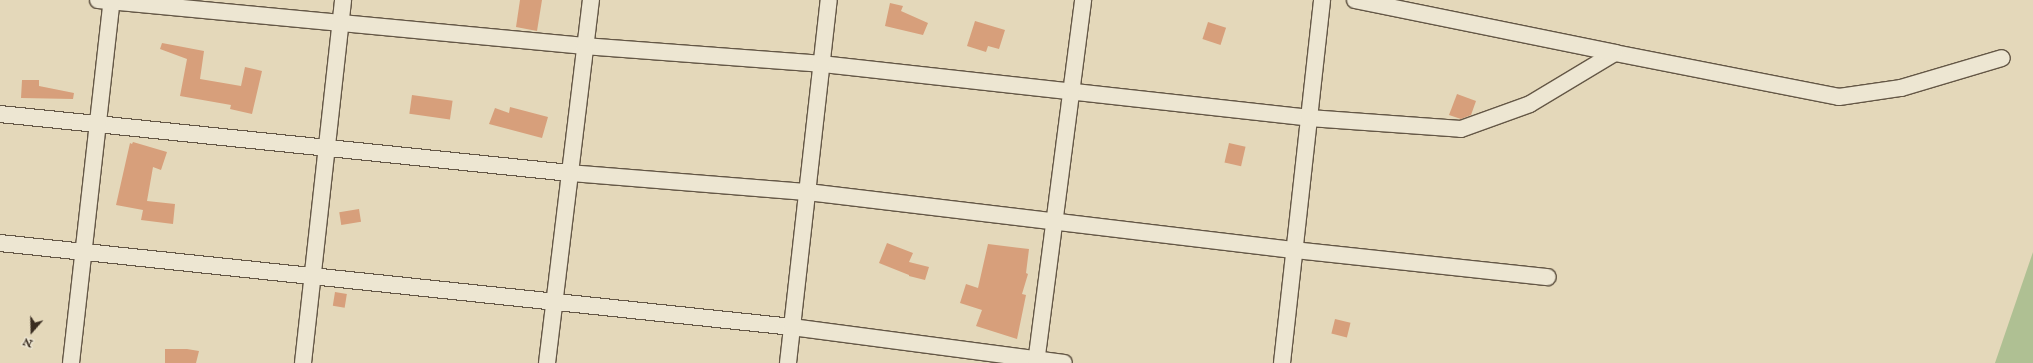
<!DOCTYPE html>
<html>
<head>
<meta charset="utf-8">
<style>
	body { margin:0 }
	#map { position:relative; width:2033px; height:363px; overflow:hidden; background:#e4d8ba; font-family:"IM FELL English",serif }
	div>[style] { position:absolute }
	.green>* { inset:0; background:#afc093 }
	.building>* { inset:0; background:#d79f7b; transform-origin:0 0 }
	.roads { filter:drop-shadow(1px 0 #645746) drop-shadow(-1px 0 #645746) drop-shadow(0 1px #645746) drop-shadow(0 -1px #645746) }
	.minor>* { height:16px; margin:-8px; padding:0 8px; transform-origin:8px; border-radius:8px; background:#ede6d2 }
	span { translate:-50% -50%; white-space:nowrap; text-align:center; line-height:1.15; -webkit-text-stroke:3px #ede6d2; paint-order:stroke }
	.north { position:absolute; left:12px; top:311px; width:40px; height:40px; -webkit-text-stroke:3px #ede6d2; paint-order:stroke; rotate:200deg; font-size:11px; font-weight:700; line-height:16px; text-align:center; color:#392c20 }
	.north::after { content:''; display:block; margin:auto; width:14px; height:18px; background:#392c20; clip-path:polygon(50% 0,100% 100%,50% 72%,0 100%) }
</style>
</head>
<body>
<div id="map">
	<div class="green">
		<div style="clip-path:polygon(2033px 252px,2033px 363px,1995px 363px)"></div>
	</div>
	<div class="building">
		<div style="clip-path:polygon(520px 0,542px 0,537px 31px,516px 27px)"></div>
		<div style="clip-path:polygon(890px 3px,903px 6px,901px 11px,928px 23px,923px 35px,885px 26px)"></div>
		<div style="clip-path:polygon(975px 21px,1005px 30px,999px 49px,988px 46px,986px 52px,967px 46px)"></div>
		<div style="left:1208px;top:22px;width:19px;height:18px;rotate:18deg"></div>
		<div style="clip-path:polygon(162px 43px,204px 51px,200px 79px,241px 86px,245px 67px,262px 71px,252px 114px,230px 109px,231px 105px,180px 96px,187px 59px,160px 49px)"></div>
		<div style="clip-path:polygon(22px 80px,39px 80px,39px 86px,74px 93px,73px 99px,21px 98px)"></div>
		<div style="clip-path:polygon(1457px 94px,1476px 101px,1471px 115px,1461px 119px,1449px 115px)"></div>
		<div style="left:412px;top:95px;width:41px;height:19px;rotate:8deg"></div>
		<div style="clip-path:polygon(510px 107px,548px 117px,542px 138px,489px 124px,495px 108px,509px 113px)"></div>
		<div style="clip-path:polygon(133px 142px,167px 152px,161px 170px,153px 167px,147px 201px,175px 204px,173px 224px,141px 220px,143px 210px,116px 205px,130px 143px,132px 144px)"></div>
		<div style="left:1229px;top:143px;width:17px;height:20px;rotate:13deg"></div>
		<div style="left:359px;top:209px;width:13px;height:20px;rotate:81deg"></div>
		<div style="clip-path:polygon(887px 243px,913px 253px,909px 262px,929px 267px,925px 280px,909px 276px,909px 275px,879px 263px)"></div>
		<div style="clip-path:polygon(988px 244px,1029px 249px,1026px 273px,1028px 274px,1022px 294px,1026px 295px,1017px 339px,976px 326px,982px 310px,960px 303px,966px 284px,978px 288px)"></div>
		<div style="left:335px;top:292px;width:12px;height:14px;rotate:9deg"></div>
		<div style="left:1335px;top:319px;width:16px;height:15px;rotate:14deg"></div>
		<div style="clip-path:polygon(165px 349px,187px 349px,199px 351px,196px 363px,165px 363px)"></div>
	</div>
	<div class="roads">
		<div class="minor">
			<div style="left:98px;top:0;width:489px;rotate:5.4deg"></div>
			<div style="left:585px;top:46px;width:238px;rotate:4.3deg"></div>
			<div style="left:822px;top:64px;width:490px;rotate:6.3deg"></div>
			<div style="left:1309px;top:118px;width:152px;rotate:4.1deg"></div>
			<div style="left:1461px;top:129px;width:73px;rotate:-19.9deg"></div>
			<div style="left:1530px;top:104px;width:99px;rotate:-31deg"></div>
			<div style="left:1615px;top:53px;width:228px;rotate:11.1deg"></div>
			<div style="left:1839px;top:97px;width:63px;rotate:-8.3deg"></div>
			<div style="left:1901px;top:88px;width:105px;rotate:-16.5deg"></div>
			<div style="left:1355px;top:0;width:265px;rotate:11.5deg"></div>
			<div style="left:0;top:114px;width:573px;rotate:5.91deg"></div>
			<div style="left:570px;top:173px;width:238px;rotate:4.6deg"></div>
			<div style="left:807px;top:192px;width:490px;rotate:6.8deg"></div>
			<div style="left:1294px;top:250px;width:255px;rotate:6.1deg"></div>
			<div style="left:0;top:243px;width:796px;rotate:6.05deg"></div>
			<div style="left:792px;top:327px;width:274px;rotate:7.5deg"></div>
			<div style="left:71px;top:363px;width:365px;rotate:-83.6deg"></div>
			<div style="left:303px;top:363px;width:365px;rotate:-83.7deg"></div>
			<div style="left:547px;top:363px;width:366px;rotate:-83.1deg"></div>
			<div style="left:788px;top:363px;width:365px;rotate:-83.6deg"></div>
			<div style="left:1036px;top:363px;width:366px;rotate:-82.6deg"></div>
			<div style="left:1282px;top:363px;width:365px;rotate:-83.7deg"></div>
		</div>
	</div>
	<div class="north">N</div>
</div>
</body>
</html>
